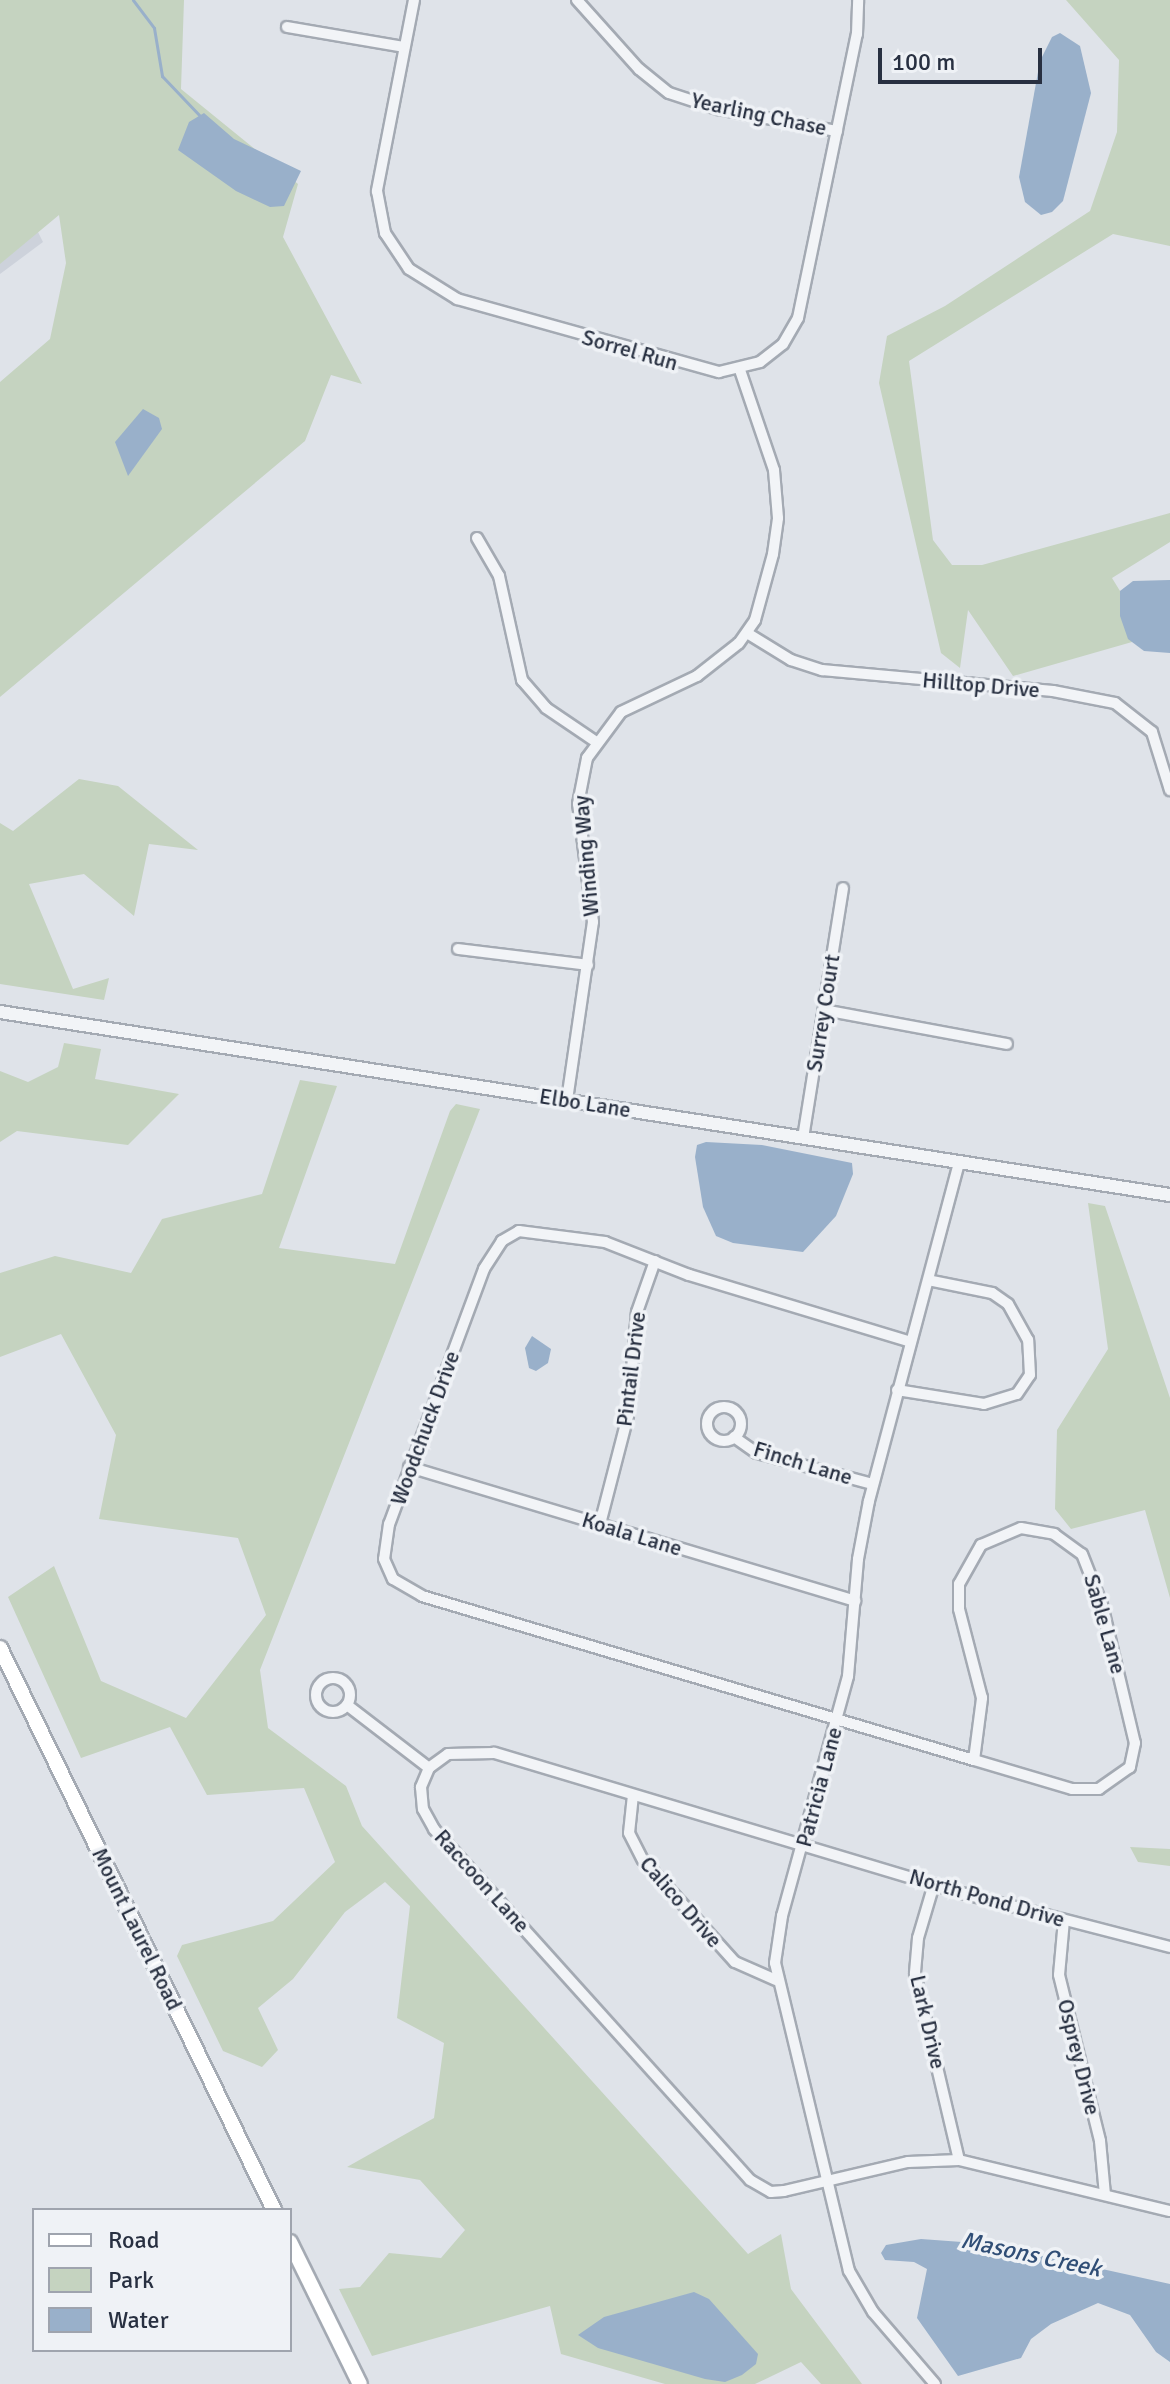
<!DOCTYPE html>
<html>
<head>
<meta charset="utf-8">
<style>
	body { margin:0 }
	#map { position:relative; width:1170px; height:2384px; overflow:hidden; background:#dfe3e9; font-family:Signika,sans-serif }
	div>[style] { position:absolute }
	.built>* { inset:0; background:#cdd2db }
	.green>* { inset:0; background:#c5d3c0 }
	.water>* { inset:0; background:#99b0ca }
	.stream>* { height:3px; margin:-1.5px; padding:0 1.5px; transform-origin:1.5px; border-radius:1.5px; background:#99b0ca }
	.roads { filter:drop-shadow(2px 0 #a4aab3) drop-shadow(-2px 0 #a4aab3) drop-shadow(0 2px #a4aab3) drop-shadow(0 -2px #a4aab3) }
	.minor>* { height:10px; margin:-5px; padding:0 5px; transform-origin:5px; border-radius:5px; background:#f2f4f7 }
	.minor>.ring { margin:-5px; padding:0; box-sizing:content-box; background:none; border:10px solid #f2f4f7; border-radius:50% }
	.tertiary>* { height:12px; margin:-6px; padding:0 6px; transform-origin:6px; border-radius:6px; background:#f2f4f7 }
	.secondary>* { height:14px; margin:-7px; padding:0 7px; transform-origin:7px; border-radius:7px; background:#fff }
	span { translate:-50% -50%; white-space:nowrap; text-align:center; line-height:1.15; -webkit-text-stroke:7px #eff2f6; paint-order:stroke }
	.street-label { font-size:22px; color:#283041 }
	.water-label { font-size:24px; color:#304e76; font-style:italic }
	.legend { position:absolute; left:32px; top:2208px; width:260px; height:144px; box-sizing:border-box; background:#eff2f6; border:2px solid #9fa4ae; margin:0; padding:10px 14px; list-style:none; font-size:24px; color:#283041 }
	.legend li { display:flex; align-items:center; gap:16px; height:40px }
	.legend b { width:40px; border:2px solid #9fa4ae }
	.scale { position:absolute; left:878px; top:48px; width:164px; height:36px; box-sizing:border-box; border:4px solid #283041; border-top:0; padding-left:10px; font-size:24px; line-height:28px; white-space:nowrap; color:#283041; -webkit-text-stroke:6px #eff2f6; paint-order:stroke }
</style>
</head>
<body>
<div id="map">
	<div class="built">
		<div style="clip-path:polygon(0 156px,43px 242px,0 274px)"></div>
	</div>
	<div class="green">
		<div style="clip-path:polygon(0 0,184px 0,181px 89px,298px 184px,283px 237px,362px 384px,331px 375px,305px 441px,0 697px,0 382px,50px 339px,66px 263px,59px 215px,0 264px)"></div>
		<div style="clip-path:polygon(1066px 0,1170px 0,1170px 246px,1113px 234px,909px 361px,933px 540px,952px 565px,982px 565px,1170px 513px,1170px 542px,1112px 578px,1120px 591px,1170px 580px,1170px 644px,1132px 642px,1013px 676px,968px 610px,960px 668px,941px 653px,879px 383px,887px 336px,945px 306px,1090px 211px,1117px 132px,1119px 60px)"></div>
		<div style="clip-path:polygon(79px 779px,118px 786px,198px 850px,149px 844px,134px 916px,84px 874px,29px 884px,73px 989px,109px 978px,104px 1000px,0 984px,0 823px,13px 831px)"></div>
		<div style="clip-path:polygon(64px 1043px,101px 1049px,95px 1079px,179px 1094px,128px 1145px,17px 1131px,0 1142px,0 1071px,28px 1082px,58px 1067px)"></div>
		<div style="clip-path:polygon(300px 1080px,337px 1086px,279px 1248px,395px 1264px,450px 1111px,456px 1104px,480px 1109px,260px 1670px,268px 1728px,346px 1786px,362px 1826px,748px 2254px,781px 2234px,791px 2289px,862px 2384px,821px 2384px,801px 2362px,755px 2384px,665px 2384px,561px 2354px,550px 2306px,372px 2356px,339px 2289px,360px 2287px,389px 2253px,441px 2258px,465px 2230px,420px 2180px,347px 2167px,434px 2118px,444px 2043px,397px 2018px,410px 1906px,385px 1882px,345px 1912px,293px 1979px,258px 2008px,278px 2050px,262px 2067px,223px 2051px,177px 1956px,182px 1945px,273px 1921px,335px 1862px,304px 1788px,207px 1795px,170px 1727px,81px 1758px,8px 1597px,54px 1566px,101px 1681px,186px 1718px,266px 1615px,238px 1538px,99px 1519px,116px 1435px,61px 1334px,0 1357px,0 1273px,55px 1256px,131px 1273px,162px 1219px,262px 1194px)"></div>
		<div style="clip-path:polygon(1088px 1203px,1105px 1206px,1170px 1398px,1170px 1598px,1145px 1510px,1071px 1529px,1055px 1509px,1057px 1430px,1108px 1349px)"></div>
		<div style="clip-path:polygon(1130px 1847px,1170px 1849px,1170px 1866px,1138px 1862px)"></div>
	</div>
	<div class="water">
		<div style="clip-path:polygon(1060px 33px,1080px 46px,1091px 93px,1063px 201px,1052px 212px,1041px 215px,1025px 202px,1019px 177px,1040px 61px,1052px 37px)"></div>
		<div style="clip-path:polygon(204px 113px,234px 139px,301px 171px,284px 206px,270px 207px,236px 191px,178px 150px,189px 122px)"></div>
		<div style="clip-path:polygon(143px 409px,159px 418px,162px 429px,128px 476px,115px 442px)"></div>
		<div style="clip-path:polygon(1170px 580px,1170px 653px,1144px 651px,1128px 639px,1120px 616px,1120px 591px,1133px 581px)"></div>
		<div style="clip-path:polygon(706px 1142px,762px 1145px,852px 1163px,853px 1174px,836px 1216px,803px 1252px,733px 1243px,716px 1236px,703px 1207px,695px 1157px,697px 1145px)"></div>
		<div style="clip-path:polygon(532px 1336px,551px 1349px,548px 1363px,536px 1371px,529px 1368px,525px 1348px)"></div>
		<div style="clip-path:polygon(921px 2239px,989px 2244px,1170px 2284px,1170px 2362px,1156px 2352px,1130px 2315px,1098px 2303px,1051px 2324px,1031px 2339px,1021px 2358px,958px 2376px,917px 2318px,927px 2269px,914px 2262px,885px 2260px,881px 2253px,886px 2245px)"></div>
		<div style="clip-path:polygon(694px 2292px,709px 2299px,758px 2354px,756px 2364px,742px 2375px,725px 2382px,705px 2379px,598px 2348px,578px 2335px,604px 2317px)"></div>
	</div>
	<div class="stream">
		<div style="left:133px;top:0;width:35px;rotate:53deg"></div>
		<div style="left:154px;top:28px;width:49px;rotate:80.5deg"></div>
		<div style="left:162px;top:76px;width:58px;rotate:46.4deg"></div>
	</div>
	<div class="roads">
		<div class="minor">
			<div style="left:414px;top:0;width:195px;rotate:101deg"></div>
			<div style="left:377px;top:191px;width:43px;rotate:79.2deg"></div>
			<div style="left:385px;top:233px;width:43px;rotate:56.3deg"></div>
			<div style="left:409px;top:269px;width:57px;rotate:32deg"></div>
			<div style="left:457px;top:299px;width:272px;rotate:15.6deg"></div>
			<div style="left:719px;top:372px;width:42px;rotate:-13.7deg"></div>
			<div style="left:760px;top:362px;width:29px;rotate:-38deg"></div>
			<div style="left:783px;top:344px;width:30px;rotate:-60deg"></div>
			<div style="left:798px;top:318px;width:290px;rotate:-78.3deg"></div>
			<div style="left:857px;top:34px;width:34px;rotate:-88deg"></div>
			<div style="left:577px;top:0;width:93px;rotate:48.1deg"></div>
			<div style="left:639px;top:69px;width:38px;rotate:39deg"></div>
			<div style="left:669px;top:93px;width:52px;rotate:18.1deg"></div>
			<div style="left:718px;top:109px;width:121px;rotate:10.5deg"></div>
			<div style="left:287px;top:27px;width:119px;rotate:9.7deg"></div>
			<div style="left:477px;top:538px;width:44px;rotate:59.9deg"></div>
			<div style="left:499px;top:576px;width:107px;rotate:77.5deg"></div>
			<div style="left:522px;top:680px;width:37px;rotate:49deg"></div>
			<div style="left:546px;top:708px;width:59px;rotate:34deg"></div>
			<div style="left:747px;top:633px;width:52px;rotate:31.5deg"></div>
			<div style="left:791px;top:660px;width:33px;rotate:18deg"></div>
			<div style="left:822px;top:670px;width:232px;rotate:5.2deg"></div>
			<div style="left:1053px;top:691px;width:63px;rotate:11deg"></div>
			<div style="left:1115px;top:703px;width:47px;rotate:38.1deg"></div>
			<div style="left:1152px;top:732px;width:61px;rotate:72.8deg"></div>
			<div style="left:458px;top:949px;width:131px;rotate:7deg"></div>
			<div style="left:824px;top:1010px;width:186px;rotate:10.5deg"></div>
			<div style="left:567px;top:1100px;width:180px;rotate:-81.7deg"></div>
			<div style="left:593px;top:922px;width:119px;rotate:-97.2deg"></div>
			<div style="left:578px;top:804px;width:47px;rotate:-78.9deg"></div>
			<div style="left:587px;top:758px;width:57px;rotate:-53.5deg"></div>
			<div style="left:621px;top:712px;width:84px;rotate:-25.3deg"></div>
			<div style="left:697px;top:676px;width:53px;rotate:-38.2deg"></div>
			<div style="left:739px;top:643px;width:28px;rotate:-55deg"></div>
			<div style="left:755px;top:620px;width:68px;rotate:-74.7deg"></div>
			<div style="left:773px;top:554px;width:36px;rotate:-82deg"></div>
			<div style="left:778px;top:518px;width:48px;rotate:-94.8deg"></div>
			<div style="left:774px;top:470px;width:106px;rotate:-108.8deg"></div>
			<div style="left:803px;top:1138px;width:253px;rotate:-80.9deg"></div>
			<div style="left:908px;top:1341px;width:229px;rotate:-163.2deg"></div>
			<div style="left:689px;top:1275px;width:90px;rotate:-158.6deg"></div>
			<div style="left:605px;top:1242px;width:87px;rotate:-172.7deg"></div>
			<div style="left:519px;top:1231px;width:20px;rotate:150deg"></div>
			<div style="left:502px;top:1241px;width:33px;rotate:123deg"></div>
			<div style="left:484px;top:1269px;width:272px;rotate:110.4deg"></div>
			<div style="left:389px;top:1524px;width:35px;rotate:98deg"></div>
			<div style="left:384px;top:1559px;width:22px;rotate:66deg"></div>
			<div style="left:393px;top:1579px;width:34px;rotate:30deg"></div>
			<div style="left:422px;top:1596px;width:576px;rotate:16.55deg"></div>
			<div style="left:897px;top:1390px;width:88px;rotate:9.1deg"></div>
			<div style="left:984px;top:1404px;width:34px;rotate:-17deg"></div>
			<div style="left:1017px;top:1394px;width:23px;rotate:-56deg"></div>
			<div style="left:1030px;top:1375px;width:35px;rotate:-93deg"></div>
			<div style="left:1028px;top:1340px;width:41px;rotate:-119.1deg"></div>
			<div style="left:1008px;top:1304px;width:19px;rotate:-145deg"></div>
			<div style="left:992px;top:1293px;width:65px;rotate:-168.5deg"></div>
			<div class="ring" style="left:707px;top:1407px;width:24px;height:24px"></div>
			<div style="left:734px;top:1437px;width:28px;rotate:35deg"></div>
			<div style="left:757px;top:1453px;width:120px;rotate:15deg"></div>
			<div style="left:409px;top:1467px;width:466px;rotate:16.7deg"></div>
			<div style="left:600px;top:1524px;width:112px;rotate:-75.5deg"></div>
			<div style="left:628px;top:1416px;width:104px;rotate:-85.1deg"></div>
			<div style="left:637px;top:1312px;width:54px;rotate:-70.6deg"></div>
			<div style="left:1021px;top:1528px;width:34px;rotate:10deg"></div>
			<div style="left:1054px;top:1534px;width:34px;rotate:36deg"></div>
			<div style="left:1082px;top:1554px;width:55px;rotate:68.6deg"></div>
			<div style="left:1102px;top:1605px;width:142px;rotate:76.6deg"></div>
			<div style="left:1135px;top:1743px;width:25px;rotate:102deg"></div>
			<div style="left:1130px;top:1767px;width:38px;rotate:145deg"></div>
			<div style="left:1099px;top:1789px;width:27px;rotate:180deg"></div>
			<div style="left:1072px;top:1789px;width:102px;rotate:-163.5deg"></div>
			<div style="left:974px;top:1760px;width:63px;rotate:-82.6deg"></div>
			<div style="left:982px;top:1698px;width:92px;rotate:-104.5deg"></div>
			<div style="left:959px;top:1609px;width:25px;rotate:-90deg"></div>
			<div style="left:959px;top:1584px;width:45px;rotate:-60.6deg"></div>
			<div style="left:981px;top:1545px;width:43px;rotate:-23deg"></div>
			<div class="ring" style="left:316px;top:1678px;width:24px;height:24px"></div>
			<div style="left:347px;top:1705px;width:103px;rotate:37.5deg"></div>
			<div style="left:633px;top:1795px;width:38px;rotate:96deg"></div>
			<div style="left:629px;top:1833px;width:30px;rotate:63deg"></div>
			<div style="left:643px;top:1860px;width:137px;rotate:48deg"></div>
			<div style="left:735px;top:1962px;width:45px;rotate:23.7deg"></div>
			<div style="left:934px;top:1884px;width:56px;rotate:106.5deg"></div>
			<div style="left:918px;top:1938px;width:36px;rotate:95deg"></div>
			<div style="left:915px;top:1974px;width:191px;rotate:76.7deg"></div>
			<div style="left:1064px;top:1920px;width:55px;rotate:95.2deg"></div>
			<div style="left:1059px;top:1975px;width:171px;rotate:76.1deg"></div>
			<div style="left:1100px;top:2141px;width:54px;rotate:84.7deg"></div>
			<div style="left:1170px;top:1947px;width:212px;rotate:-165.5deg"></div>
			<div style="left:965px;top:1894px;width:492px;rotate:-163.3deg"></div>
			<div style="left:494px;top:1753px;width:46px;rotate:178.8deg"></div>
			<div style="left:448px;top:1754px;width:24px;rotate:144deg"></div>
			<div style="left:429px;top:1768px;width:21px;rotate:113deg"></div>
			<div style="left:421px;top:1787px;width:22px;rotate:85deg"></div>
			<div style="left:423px;top:1809px;width:23px;rotate:61deg"></div>
			<div style="left:434px;top:1829px;width:472px;rotate:48deg"></div>
			<div style="left:750px;top:2180px;width:24px;rotate:30deg"></div>
			<div style="left:771px;top:2192px;width:13px;rotate:-4deg"></div>
			<div style="left:784px;top:2191px;width:127px;rotate:-13.2deg"></div>
			<div style="left:908px;top:2162px;width:51px;rotate:-2.2deg"></div>
			<div style="left:959px;top:2160px;width:217px;rotate:13.6deg"></div>
			<div style="left:935px;top:2384px;width:95px;rotate:-130.7deg"></div>
			<div style="left:873px;top:2312px;width:48px;rotate:-120.3deg"></div>
			<div style="left:849px;top:2271px;width:317px;rotate:-103.5deg"></div>
			<div style="left:775px;top:1963px;width:48px;rotate:-81.5deg"></div>
			<div style="left:782px;top:1916px;width:249px;rotate:-74.6deg"></div>
			<div style="left:848px;top:1676px;width:117px;rotate:-85.1deg"></div>
			<div style="left:858px;top:1559px;width:59px;rotate:-79.3deg"></div>
			<div style="left:869px;top:1501px;width:350px;rotate:-75.1deg"></div>
		</div>
		<div class="tertiary">
			<div style="left:0;top:1012px;width:1184px;rotate:8.89deg"></div>
		</div>
		<div class="secondary">
			<div style="left:0;top:1648px;width:625px;rotate:64.01deg"></div>
			<div style="left:290px;top:2242px;width:158px;rotate:63.8deg"></div>
		</div>
	</div>
	<div class="street-label">
		<span style="left:759px;top:114px;rotate:12deg">Yearling Chase</span>
		<span style="left:630px;top:350px;rotate:16deg">Sorrel Run</span>
		<span style="left:981px;top:685px;rotate:5deg">Hilltop Drive</span>
		<span style="left:586px;top:856px;rotate:-95deg">Winding Way</span>
		<span style="left:823px;top:1013px;rotate:-81deg">Surrey Court</span>
		<span style="left:585px;top:1103px;rotate:9deg">Elbo Lane</span>
		<span style="left:631px;top:1369px;rotate:-83deg">Pintail Drive</span>
		<span style="left:425px;top:1428px;rotate:-70deg">Woodchuck Drive</span>
		<span style="left:803px;top:1463px;rotate:17deg">Finch Lane</span>
		<span style="left:632px;top:1534px;rotate:17deg">Koala Lane</span>
		<span style="left:1105px;top:1624px;rotate:74deg">Sable Lane</span>
		<span style="left:819px;top:1787px;rotate:-75deg">Patricia Lane</span>
		<span style="left:482px;top:1881px;rotate:48deg">Raccoon Lane</span>
		<span style="left:987px;top:1898px;rotate:16deg">North Pond Drive</span>
		<span style="left:681px;top:1902px;rotate:49deg">Calico Drive</span>
		<span style="left:137px;top:1929px;rotate:64deg">Mount Laurel Road</span>
		<span style="left:928px;top:2022px;rotate:77deg">Lark Drive</span>
		<span style="left:1079px;top:2057px;rotate:76deg">Osprey Drive</span>
	</div>
	<div class="water-label">
		<span style="left:1031px;top:2255px;rotate:12deg">Masons Creek</span>
	</div>
	<ul class="legend">
	<li><b style="height:10px;background:#fff"></b>Road</li>
	<li><b style="height:22px;background:#c5d3c0"></b>Park</li>
	<li><b style="height:22px;background:#99b0ca"></b>Water</li>
	</ul>
	<div class="scale">100 m</div>
</div>
</body>
</html>
